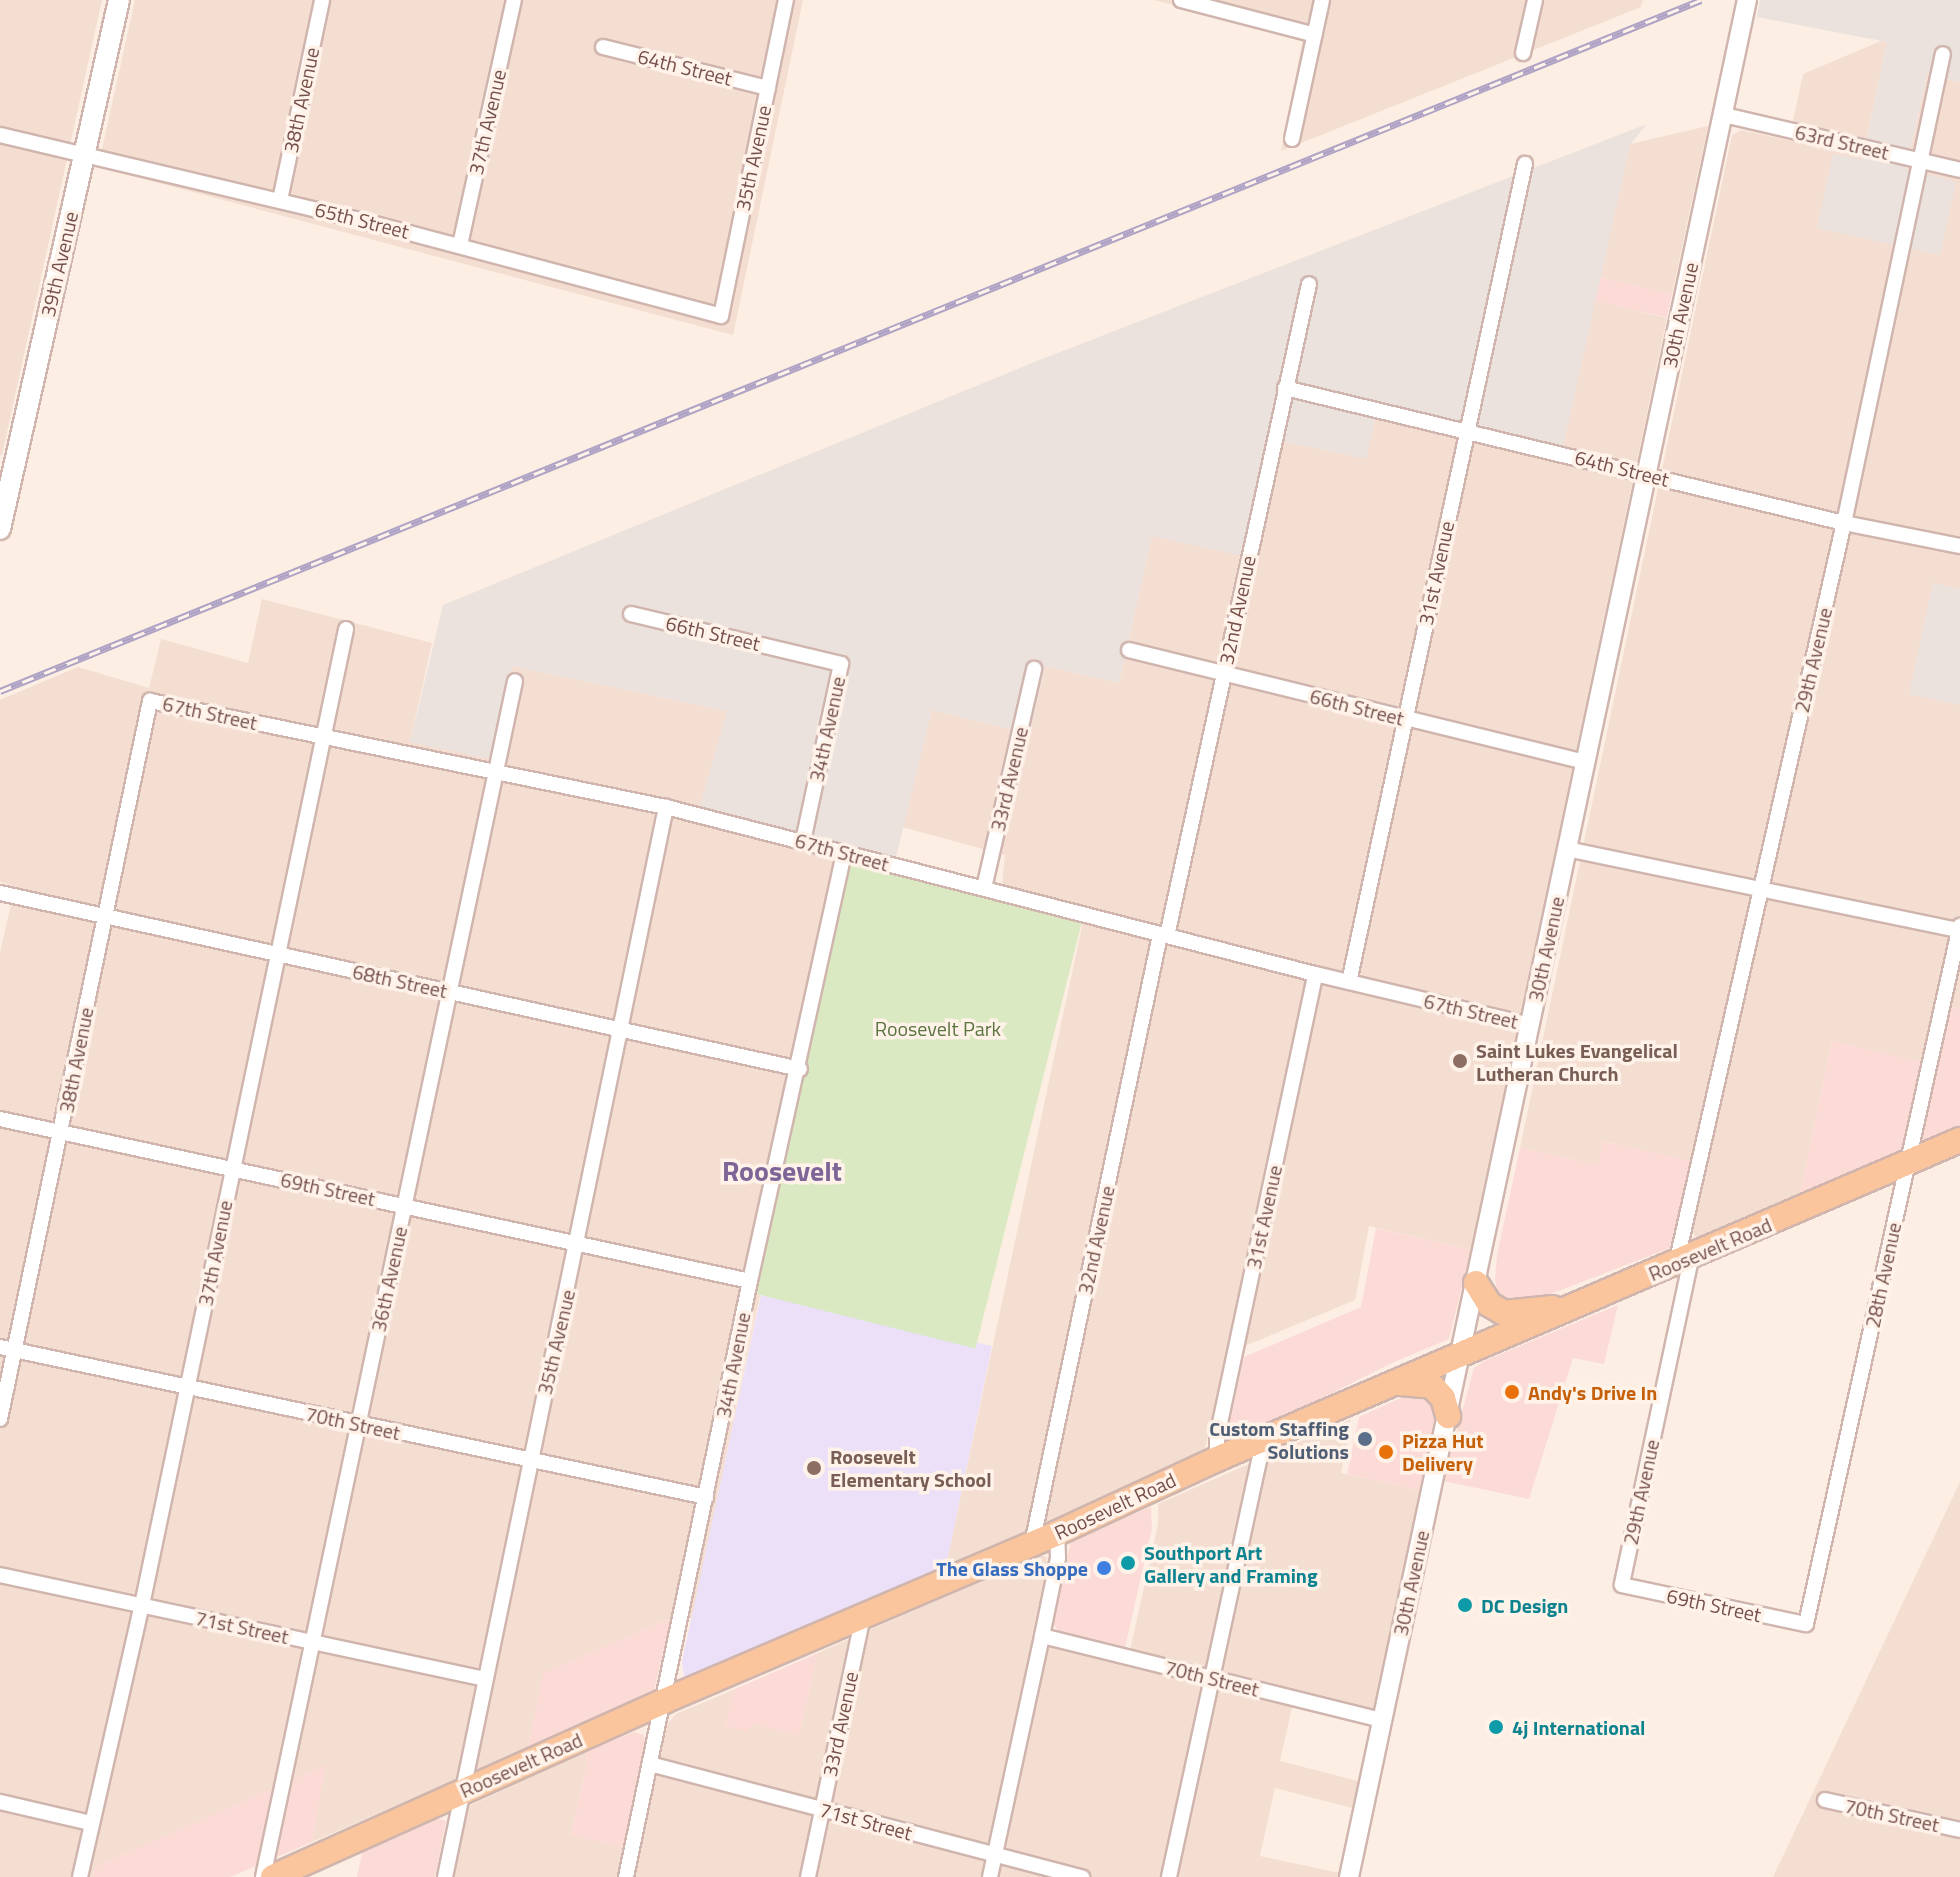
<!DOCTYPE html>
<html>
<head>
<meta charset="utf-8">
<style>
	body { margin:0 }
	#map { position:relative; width:1960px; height:1877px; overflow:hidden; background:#fceee3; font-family:"Titillium Web",sans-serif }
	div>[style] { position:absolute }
	.residential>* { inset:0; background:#f4ded2 }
	.commercial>* { inset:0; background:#fcdbd7; transform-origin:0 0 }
	.industrial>* { inset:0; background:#ebe2de }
	.education>* { inset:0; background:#ebe0f8 }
	.green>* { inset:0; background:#dae9c2; transform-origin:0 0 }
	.roads { filter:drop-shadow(2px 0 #cfb5ad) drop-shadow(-2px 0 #cfb5ad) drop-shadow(0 2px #cfb5ad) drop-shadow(0 -2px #cfb5ad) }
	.minor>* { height:14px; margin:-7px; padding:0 7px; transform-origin:7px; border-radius:7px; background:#fff }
	.tertiary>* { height:18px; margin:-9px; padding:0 9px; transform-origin:9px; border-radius:9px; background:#fff }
	.secondary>* { height:20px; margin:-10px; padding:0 10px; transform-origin:10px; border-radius:10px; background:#fff }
	.primary>* { height:24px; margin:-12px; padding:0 12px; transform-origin:12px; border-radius:12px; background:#fac59c }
	.rail>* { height:7px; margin-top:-3.5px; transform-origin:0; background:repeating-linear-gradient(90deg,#fff2e9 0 12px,#aea2c5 0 24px); box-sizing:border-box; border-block:2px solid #aea2c5 }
	.dots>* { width:22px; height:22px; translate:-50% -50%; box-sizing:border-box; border:4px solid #fff2e9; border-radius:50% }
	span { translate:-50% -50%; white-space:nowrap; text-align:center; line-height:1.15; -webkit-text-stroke:7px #fff2e9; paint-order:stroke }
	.street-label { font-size:20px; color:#745049 }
	.park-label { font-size:20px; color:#59743f }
	.education-label { font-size:20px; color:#785e54; font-weight:700 }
	.left { translate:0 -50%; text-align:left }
	.food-label { font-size:20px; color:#c56008; font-weight:700 }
	.service-label { font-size:20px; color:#4e5e75; font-weight:700 }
	.right { translate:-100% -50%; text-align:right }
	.culture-label { font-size:20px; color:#0d838f; font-weight:700 }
	.shop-label { font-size:20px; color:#366cbe; font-weight:700 }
	.district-label { font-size:28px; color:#7c6597; font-weight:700 }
</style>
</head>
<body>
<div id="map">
	<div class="residential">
		<div style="clip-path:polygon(0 0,102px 0,2px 455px,0 455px)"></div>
		<div style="clip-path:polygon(135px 0,803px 0,733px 335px,98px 167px)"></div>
		<div style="clip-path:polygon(1154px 0,1643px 0,1641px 7px,1281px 151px,1303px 38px)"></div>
		<div style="clip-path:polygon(1881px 41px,1887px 42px,1862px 160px,1906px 170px,1927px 74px,1960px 82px,1960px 589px,1933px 584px,1910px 693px,1960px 705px,1960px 1009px,1949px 1006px,1935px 1066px,1832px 1041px,1800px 1193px,1696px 1240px,1692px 1229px,1707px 1166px,1604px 1141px,1598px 1165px,1520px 1148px,1732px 135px,1741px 130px,1789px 140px,1803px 74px)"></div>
		<div style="clip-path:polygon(1708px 126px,1672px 294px,1599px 277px,1630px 144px)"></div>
		<div style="clip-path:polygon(1594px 300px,1667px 318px,1471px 1250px,1369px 1226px,1355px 1300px,1228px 1353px,1204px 1452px,946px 1566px,1086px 907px,1002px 885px,1005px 855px,902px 827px,932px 710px,1030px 734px,1045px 666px,1119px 683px,1152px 535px,1281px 441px,1357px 457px,1376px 416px,1560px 460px)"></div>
		<div style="clip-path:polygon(262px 599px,432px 643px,410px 742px,512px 666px,728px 711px,696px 820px,851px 864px,692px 1618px,671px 1618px,544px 1673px,528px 1748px,312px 1842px,325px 1766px,95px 1867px,93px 1877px,0 1877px,0 953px,15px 886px,0 882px,0 700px,78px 667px,149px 688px,161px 639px,248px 663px)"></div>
		<div style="clip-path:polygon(1351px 1419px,1341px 1473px,1422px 1491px,1374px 1708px,1370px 1711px,1295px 1694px,1280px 1761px,1358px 1781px,1352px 1808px,1275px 1788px,1260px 1856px,1340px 1873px,1339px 1877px,451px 1877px,465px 1808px,585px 1752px,587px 1762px,571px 1835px,639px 1851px,668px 1723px,676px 1714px,733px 1690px,726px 1727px,754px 1724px,799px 1735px,818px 1653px,1039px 1555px,1047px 1557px,1048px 1564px,1031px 1640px,1127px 1664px,1158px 1524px,1158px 1504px)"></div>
		<div style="clip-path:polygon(1960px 1482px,1960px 1877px,1773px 1877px)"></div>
	</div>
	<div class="commercial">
		<div style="left:1599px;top:277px;width:75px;height:24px;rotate:13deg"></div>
		<div style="clip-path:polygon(1948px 1006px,1960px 1009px,1960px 1125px,1800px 1193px,1832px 1041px,1935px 1065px)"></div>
		<div style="clip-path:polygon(1603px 1141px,1691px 1161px,1670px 1248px,1517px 1307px,1498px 1298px,1495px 1278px,1497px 1255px,1520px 1148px,1598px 1165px)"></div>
		<div style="clip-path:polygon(1376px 1228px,1471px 1250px,1449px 1339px,1394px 1362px,1248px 1435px,1232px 1439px,1228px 1430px,1244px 1357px,1361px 1307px)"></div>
		<div style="clip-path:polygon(1618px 1305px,1604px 1364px,1573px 1358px,1529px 1499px,1443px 1481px,1474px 1368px,1484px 1361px)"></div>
		<div style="clip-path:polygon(1414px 1392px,1426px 1392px,1437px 1412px,1422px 1491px,1347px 1474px,1359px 1417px)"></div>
		<div style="clip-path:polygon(1151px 1507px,1152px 1528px,1125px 1648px,1058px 1631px,1052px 1621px,1071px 1540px)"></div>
		<div style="clip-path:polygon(671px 1618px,654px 1691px,528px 1748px,543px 1673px)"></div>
		<div style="clip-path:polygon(818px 1653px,799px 1736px,754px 1724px,747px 1732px,725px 1726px,733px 1690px)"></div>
		<div style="clip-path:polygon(634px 1732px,644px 1735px,646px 1745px,624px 1848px,571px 1835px,587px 1762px,585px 1752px)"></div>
		<div style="clip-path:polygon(326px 1765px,312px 1842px,230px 1877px,93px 1877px,94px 1867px)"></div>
		<div style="clip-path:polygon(437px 1818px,446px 1821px,435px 1877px,357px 1877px,363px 1849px)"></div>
	</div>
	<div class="industrial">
		<div style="clip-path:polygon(1760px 0,1960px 0,1960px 82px,1927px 74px,1906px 169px,1956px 182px,1940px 255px,1817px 228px,1833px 154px,1862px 160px,1887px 42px,1757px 17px)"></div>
		<div style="clip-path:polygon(1647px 124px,1630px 145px,1560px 460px,1376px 416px,1366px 459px,1281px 441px,1256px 559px,1152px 536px,1119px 683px,1045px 666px,1030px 734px,932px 710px,896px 857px,696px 820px,727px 711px,512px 666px,490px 759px,410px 742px,443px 605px,1032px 363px)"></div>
		<div style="clip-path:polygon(1933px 583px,1960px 589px,1960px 705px,1909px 694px)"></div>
	</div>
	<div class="education">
		<div style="clip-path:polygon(761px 1295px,992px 1346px,946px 1566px,691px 1677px,684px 1676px,682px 1662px)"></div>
	</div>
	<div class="green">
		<div style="left:851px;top:864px;width:238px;height:440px;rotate:14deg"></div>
	</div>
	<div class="roads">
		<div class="minor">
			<div style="left:1181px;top:0;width:138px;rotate:14.6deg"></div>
			<div style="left:603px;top:47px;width:170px;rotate:14deg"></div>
			<div style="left:1523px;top:53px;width:54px;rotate:-77.2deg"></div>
			<div style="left:1724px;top:115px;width:242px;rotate:13.1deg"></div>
			<div style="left:0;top:135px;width:382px;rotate:13.3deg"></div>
			<div style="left:372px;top:223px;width:361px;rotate:14.9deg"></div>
			<div style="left:721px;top:316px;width:323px;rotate:-78.4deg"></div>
			<div style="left:1292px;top:139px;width:142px;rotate:-77.8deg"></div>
			<div style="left:280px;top:200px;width:204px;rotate:-78.1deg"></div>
			<div style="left:460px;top:245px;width:251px;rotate:-77.6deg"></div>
			<div style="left:1285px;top:388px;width:575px;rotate:13.58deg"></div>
			<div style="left:1844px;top:523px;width:118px;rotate:11.2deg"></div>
			<div style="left:631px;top:614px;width:216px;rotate:13.4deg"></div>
			<div style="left:841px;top:664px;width:182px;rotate:102.1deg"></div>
			<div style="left:1129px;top:650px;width:470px;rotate:13.8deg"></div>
			<div style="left:1567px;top:849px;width:400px;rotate:11.7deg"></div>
			<div style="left:984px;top:888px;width:225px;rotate:-77.1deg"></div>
			<div style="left:0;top:893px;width:819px;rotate:12.41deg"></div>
			<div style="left:1167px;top:936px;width:667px;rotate:-77.71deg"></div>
			<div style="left:1349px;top:982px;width:837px;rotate:-77.86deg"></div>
			<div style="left:0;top:1119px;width:767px;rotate:12.19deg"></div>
			<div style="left:1691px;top:1259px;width:333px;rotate:102deg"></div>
			<div style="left:1622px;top:1585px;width:188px;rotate:12deg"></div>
			<div style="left:1806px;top:1624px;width:715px;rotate:-77.56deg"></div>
			<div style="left:1676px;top:1264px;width:760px;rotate:-77.23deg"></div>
			<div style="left:1844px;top:523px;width:479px;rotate:-78.1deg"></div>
			<div style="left:0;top:1347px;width:722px;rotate:11.99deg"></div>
			<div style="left:0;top:1419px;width:734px;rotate:-78.2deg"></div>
			<div style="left:150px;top:701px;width:527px;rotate:11.61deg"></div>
			<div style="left:666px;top:807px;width:670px;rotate:14.43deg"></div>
			<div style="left:1315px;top:974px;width:221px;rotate:13.3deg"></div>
			<div style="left:1217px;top:1459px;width:22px;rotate:-90deg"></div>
			<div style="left:1217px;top:1437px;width:473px;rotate:-78deg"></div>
			<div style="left:1032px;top:1544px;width:622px;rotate:-78.13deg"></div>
			<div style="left:0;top:1575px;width:495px;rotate:12.1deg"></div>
			<div style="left:1042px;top:1636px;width:349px;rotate:13.9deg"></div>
			<div style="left:650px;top:1764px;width:447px;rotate:14.7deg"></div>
			<div style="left:1825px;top:1800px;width:138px;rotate:12.5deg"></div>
			<div style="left:0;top:1802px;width:92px;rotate:13.1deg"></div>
			<div style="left:80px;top:1877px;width:279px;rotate:-77.2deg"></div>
			<div style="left:142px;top:1605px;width:997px;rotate:-78.19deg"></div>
			<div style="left:263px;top:1877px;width:1222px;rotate:-78.1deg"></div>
			<div style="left:445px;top:1877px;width:1093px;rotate:-78.33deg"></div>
			<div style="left:626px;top:1877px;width:609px;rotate:-78.25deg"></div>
			<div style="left:750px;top:1281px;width:437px;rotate:-77.6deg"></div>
			<div style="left:808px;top:1877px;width:266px;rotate:-78.1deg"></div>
			<div style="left:990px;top:1877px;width:247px;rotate:-77.8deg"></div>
			<div style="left:1042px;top:1636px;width:80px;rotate:-78.4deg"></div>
			<div style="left:1058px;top:1558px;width:25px;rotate:-92deg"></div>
			<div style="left:1169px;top:1877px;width:446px;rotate:-77.8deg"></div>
		</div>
		<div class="tertiary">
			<div style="left:1349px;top:1877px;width:1919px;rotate:-78.03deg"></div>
		</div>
		<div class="secondary">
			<div style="left:0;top:529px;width:542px;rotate:-77.32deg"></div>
		</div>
		<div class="primary">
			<div style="left:1476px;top:1283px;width:25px;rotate:58deg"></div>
			<div style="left:1489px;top:1304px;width:17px;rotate:31deg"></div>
			<div style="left:1504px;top:1313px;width:49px;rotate:-5.8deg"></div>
			<div style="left:1400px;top:1383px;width:32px;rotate:5deg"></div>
			<div style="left:1432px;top:1386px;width:16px;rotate:47deg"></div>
			<div style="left:1443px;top:1398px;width:19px;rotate:74deg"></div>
			<div style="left:273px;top:1877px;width:429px;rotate:-24.2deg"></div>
			<div style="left:664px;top:1701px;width:427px;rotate:-23.1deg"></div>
			<div style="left:1057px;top:1533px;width:176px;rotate:-24.8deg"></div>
			<div style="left:1217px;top:1459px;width:809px;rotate:-23.24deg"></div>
		</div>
	</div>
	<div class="rail">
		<div style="left:0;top:691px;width:1836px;rotate:-22.11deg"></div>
	</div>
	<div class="dots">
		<div style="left:1460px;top:1061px;background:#8d6e63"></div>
		<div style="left:1512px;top:1392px;background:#e8710a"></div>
		<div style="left:1365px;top:1439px;background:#5c6f8a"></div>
		<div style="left:1386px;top:1452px;background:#e8710a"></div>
		<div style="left:814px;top:1468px;background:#8d6e63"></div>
		<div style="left:1128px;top:1563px;background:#0f9aa8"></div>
		<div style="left:1104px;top:1568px;background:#3f7fe0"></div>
		<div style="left:1465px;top:1605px;background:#0f9aa8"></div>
		<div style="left:1496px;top:1727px;background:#0f9aa8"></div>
	</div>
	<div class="street-label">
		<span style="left:685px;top:67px;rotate:14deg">64th Street</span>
		<span style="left:301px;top:100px;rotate:-78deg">38th Avenue</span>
		<span style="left:487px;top:122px;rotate:-77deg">37th Avenue</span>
		<span style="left:1842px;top:142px;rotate:13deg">63rd Street</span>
		<span style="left:753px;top:158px;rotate:-78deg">35th Avenue</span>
		<span style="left:362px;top:220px;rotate:14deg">65th Street</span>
		<span style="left:59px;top:264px;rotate:-77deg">39th Avenue</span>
		<span style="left:1680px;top:315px;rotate:-78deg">30th Avenue</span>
		<span style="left:1622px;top:468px;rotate:14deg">64th Street</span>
		<span style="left:1436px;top:573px;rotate:-78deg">31st Avenue</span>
		<span style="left:1237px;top:610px;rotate:-78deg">32nd Avenue</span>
		<span style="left:713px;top:633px;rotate:13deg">66th Street</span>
		<span style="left:1813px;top:660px;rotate:-77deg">29th Avenue</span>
		<span style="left:1357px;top:707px;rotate:14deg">66th Street</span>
		<span style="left:210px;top:713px;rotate:12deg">67th Street</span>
		<span style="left:827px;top:729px;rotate:-78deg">34th Avenue</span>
		<span style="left:1009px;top:779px;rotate:-77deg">33rd Avenue</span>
		<span style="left:842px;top:852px;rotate:15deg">67th Street</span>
		<span style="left:1546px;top:949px;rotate:-78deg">30th Avenue</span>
		<span style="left:400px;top:981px;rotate:12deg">68th Street</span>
		<span style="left:1471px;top:1011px;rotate:13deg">67th Street</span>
		<span style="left:76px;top:1060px;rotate:-79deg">38th Avenue</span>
		<span style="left:328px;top:1189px;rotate:12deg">69th Street</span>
		<span style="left:1264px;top:1217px;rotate:-78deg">31st Avenue</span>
		<span style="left:1096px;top:1240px;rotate:-78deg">32nd Avenue</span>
		<span style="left:1710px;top:1249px;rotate:-23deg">Roosevelt Road</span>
		<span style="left:215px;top:1253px;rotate:-79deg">37th Avenue</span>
		<span style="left:1883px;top:1275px;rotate:-78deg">28th Avenue</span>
		<span style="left:389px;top:1279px;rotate:-78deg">36th Avenue</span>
		<span style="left:556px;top:1342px;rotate:-77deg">35th Avenue</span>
		<span style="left:733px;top:1365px;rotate:-79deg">34th Avenue</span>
		<span style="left:353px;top:1423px;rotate:12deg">70th Street</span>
		<span style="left:1641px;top:1492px;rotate:-78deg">29th Avenue</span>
		<span style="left:1115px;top:1506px;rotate:-25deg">Roosevelt Road</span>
		<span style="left:1411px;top:1583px;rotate:-78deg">30th Avenue</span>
		<span style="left:1714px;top:1605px;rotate:12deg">69th Street</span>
		<span style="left:242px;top:1627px;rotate:12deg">71st Street</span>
		<span style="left:1212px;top:1678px;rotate:14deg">70th Street</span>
		<span style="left:840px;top:1724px;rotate:-78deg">33rd Avenue</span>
		<span style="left:521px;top:1765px;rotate:-24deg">Roosevelt Road</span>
		<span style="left:1892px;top:1815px;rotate:12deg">70th Street</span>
		<span style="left:866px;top:1821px;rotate:15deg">71st Street</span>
	</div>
	<div class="park-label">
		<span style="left:938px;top:1028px">Roosevelt Park</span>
	</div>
	<div class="education-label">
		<span class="left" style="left:1476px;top:1062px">Saint Lukes Evangelical<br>Lutheran Church</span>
		<span class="left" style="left:830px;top:1468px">Roosevelt<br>Elementary School</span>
	</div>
	<div class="food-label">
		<span class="left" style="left:1528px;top:1392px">Andy's Drive In</span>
		<span class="left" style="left:1402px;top:1452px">Pizza Hut<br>Delivery</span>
	</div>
	<div class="service-label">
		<span class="right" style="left:1349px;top:1440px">Custom Staffing<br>Solutions</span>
	</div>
	<div class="culture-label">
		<span class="left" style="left:1144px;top:1564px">Southport Art<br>Gallery and Framing</span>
		<span class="left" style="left:1481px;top:1605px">DC Design</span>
		<span class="left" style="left:1512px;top:1727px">4j International</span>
	</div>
	<div class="shop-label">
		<span class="right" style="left:1088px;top:1568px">The Glass Shoppe</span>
	</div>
	<div class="district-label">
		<span style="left:782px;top:1171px">Roosevelt</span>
	</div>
</div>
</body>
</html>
